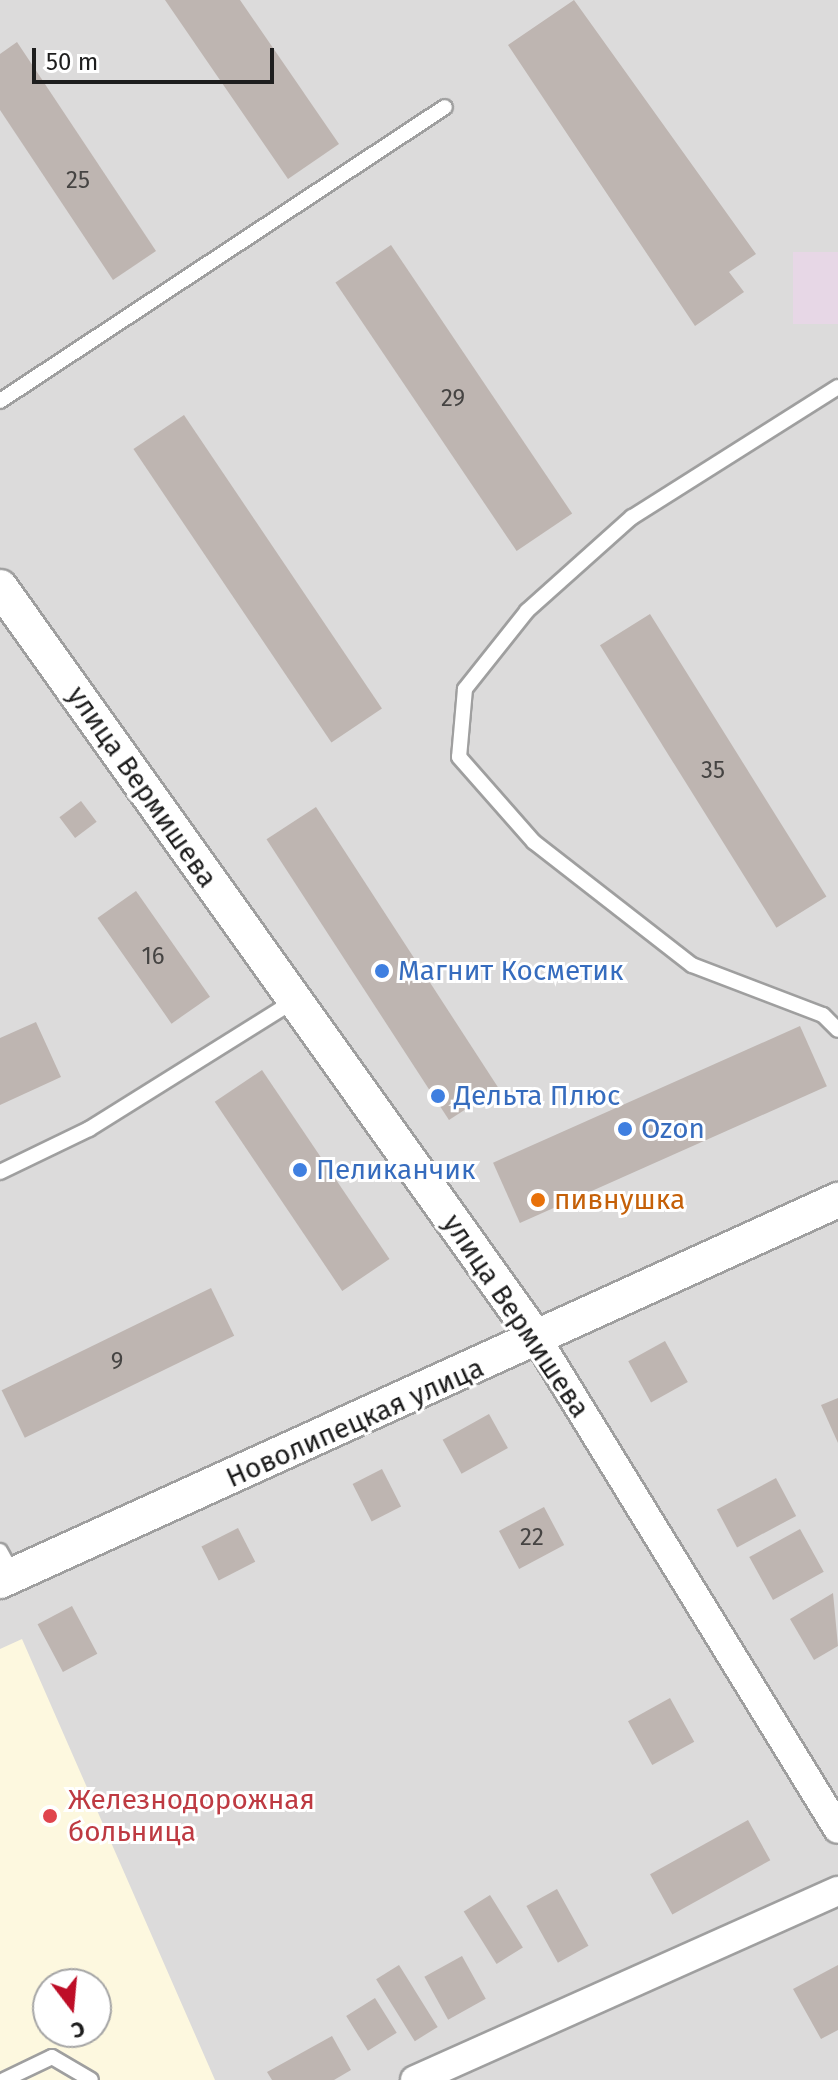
<!DOCTYPE html>
<html>
<head>
<meta charset="utf-8">
<style>
	body { margin:0 }
	#map { position:relative; width:838px; height:2080px; overflow:hidden; background:#eeeae5; font-family:"Fira Sans",sans-serif }
	div>[style] { position:absolute }
	.residential>* { inset:0; background:#dcdbdb }
	.industrial>* { inset:0; background:#e7d7e6; transform-origin:0 0 }
	.education>* { inset:0; background:#fdf8df }
	.building>* { inset:0; background:#beb5b1; transform-origin:0 0 }
	.roads { filter:drop-shadow(2px 0 #9f9f9f) drop-shadow(-2px 0 #9f9f9f) drop-shadow(0 2px #9f9f9f) drop-shadow(0 -2px #9f9f9f) }
	.service>* { height:14px; margin:-7px; padding:0 7px; transform-origin:7px; border-radius:7px; background:#fff }
	.minor>* { height:28px; margin:-14px; padding:0 14px; transform-origin:14px; border-radius:14px; background:#fff }
	.tertiary>* { height:34px; margin:-17px; padding:0 17px; transform-origin:17px; border-radius:17px; background:#fff }
	.dots>* { width:22px; height:22px; translate:-50% -50%; box-sizing:border-box; border:4px solid #fff; border-radius:50% }
	span { translate:-50% -50%; white-space:nowrap; text-align:center; line-height:1.15; -webkit-text-stroke:6px #fff; paint-order:stroke }
	.number-label { font-size:24px; color:#464443 }
	.number-label span { -webkit-text-stroke-width:0 }
	.street-label { font-size:28px; color:#1e1e1e }
	.shop-label { font-size:28px; color:#366cbe }
	.left { translate:0 -50%; text-align:left }
	.food-label { font-size:28px; color:#c56008 }
	.health-label { font-size:28px; color:#be3a42 }
	.north { position:absolute; left:32px; top:1968px; width:80px; height:80px; box-sizing:border-box; background:#fff; border:2px solid #a5a5a5; border-radius:50%; rotate:164deg; font-size:22px; font-weight:700; line-height:32px; text-align:center; color:#1e1e1e }
	.north::after { content:''; display:block; margin:auto; width:28px; height:36px; background:#be0e27; clip-path:polygon(50% 0,100% 100%,50% 72%,0 100%) }
	.scale { position:absolute; left:32px; top:48px; width:242px; height:36px; box-sizing:border-box; border:4px solid #1e1e1e; border-top:0; padding-left:10px; font-size:24px; line-height:28px; white-space:nowrap; color:#1e1e1e; -webkit-text-stroke:6px #fff; paint-order:stroke }
</style>
</head>
<body>
<div id="map">
	<div class="residential">
		<div style="clip-path:polygon(evenodd,0 0,838px 0,838px 2080px,0 2080px,0 0,48px 1984px,96px 1984px,96px 2032px,48px 2032px,48px 1984px)"></div>
	</div>
	<div class="industrial">
		<div style="left:838px;top:252px;width:72px;height:45px;rotate:90deg"></div>
	</div>
	<div class="education">
		<div style="clip-path:polygon(evenodd,22px 1639px,215px 2080px,0 2080px,0 1649px,22px 1639px,48px 1984px,96px 1984px,96px 2032px,48px 2032px,48px 1984px)"></div>
	</div>
	<div class="building">
		<div style="clip-path:polygon(165px 0,240px 0,339px 144px,288px 179px)"></div>
		<div style="clip-path:polygon(574px 0,756px 254px,729px 272px,744px 292px,695px 326px,508px 45px)"></div>
		<div style="clip-path:polygon(17px 42px,156px 251px,113px 280px,0 110px,0 54px)"></div>
		<div style="left:391px;top:245px;width:324px;height:67px;rotate:56deg"></div>
		<div style="left:184px;top:415px;width:354px;height:61px;rotate:56deg"></div>
		<div style="left:650px;top:614px;width:333px;height:59px;rotate:58deg"></div>
		<div style="left:81px;top:801px;width:26px;height:27px;rotate:53deg"></div>
		<div style="left:316px;top:807px;width:335px;height:59px;rotate:57deg"></div>
		<div style="left:136px;top:891px;width:129px;height:47px;rotate:55deg"></div>
		<div style="clip-path:polygon(36px 1022px,61px 1077px,0 1105px,0 1038px)"></div>
		<div style="left:800px;top:1026px;width:66px;height:336px;rotate:66deg"></div>
		<div style="left:262px;top:1070px;width:228px;height:57px;rotate:56deg"></div>
		<div style="left:211px;top:1288px;width:53px;height:233px;rotate:64deg"></div>
		<div style="left:665px;top:1341px;width:47px;height:42px;rotate:61deg"></div>
		<div style="clip-path:polygon(838px 1398px,838px 1443px,821px 1405px)"></div>
		<div style="left:489px;top:1414px;width:39px;height:53px;rotate:61deg"></div>
		<div style="left:382px;top:1469px;width:42px;height:33px;rotate:63deg"></div>
		<div style="left:776px;top:1478px;width:43px;height:67px;rotate:62deg"></div>
		<div style="left:544px;top:1507px;width:43px;height:51px;rotate:62deg"></div>
		<div style="left:238px;top:1528px;width:38px;height:41px;rotate:63deg"></div>
		<div style="left:800px;top:1529px;width:49px;height:58px;rotate:61deg"></div>
		<div style="clip-path:polygon(833px 1593px,838px 1646px,814px 1660px,790px 1619px)"></div>
		<div style="left:72px;top:1606px;width:54px;height:39px;rotate:62deg"></div>
		<div style="left:670px;top:1698px;width:50px;height:48px;rotate:61deg"></div>
		<div style="left:748px;top:1820px;width:46px;height:112px;rotate:61deg"></div>
		<div style="left:557px;top:1889px;width:65px;height:35px;rotate:61deg"></div>
		<div style="left:490px;top:1895px;width:62px;height:31px;rotate:58deg"></div>
		<div style="left:462px;top:1956px;width:49px;height:43px;rotate:61deg"></div>
		<div style="left:399px;top:1965px;width:73px;height:27px;rotate:58deg"></div>
		<div style="clip-path:polygon(838px 1965px,838px 2030px,821px 2039px,793px 1989px)"></div>
		<div style="left:375px;top:1998px;width:41px;height:34px;rotate:58deg"></div>
		<div style="clip-path:polygon(332px 2036px,351px 2070px,334px 2080px,272px 2080px,267px 2072px)"></div>
	</div>
	<div class="roads">
		<div class="service">
			<div style="left:838px;top:387px;width:244px;rotate:147.7deg"></div>
			<div style="left:632px;top:517px;width:141px;rotate:138.2deg"></div>
			<div style="left:527px;top:611px;width:100px;rotate:128.5deg"></div>
			<div style="left:465px;top:689px;width:68px;rotate:95deg"></div>
			<div style="left:459px;top:757px;width:113px;rotate:48.6deg"></div>
			<div style="left:534px;top:842px;width:200px;rotate:37.9deg"></div>
			<div style="left:692px;top:965px;width:140px;rotate:20.9deg"></div>
			<div style="left:823px;top:1015px;width:21px;rotate:45deg"></div>
			<div style="left:0;top:401px;width:533px;rotate:-33.45deg"></div>
			<div style="left:0;top:1172px;width:99px;rotate:-25.8deg"></div>
			<div style="left:89px;top:1129px;width:242px;rotate:-32deg"></div>
			<div style="left:0;top:1551px;width:26px;rotate:61deg"></div>
			<div style="left:4px;top:2080px;width:53px;rotate:-25.6deg"></div>
			<div style="left:52px;top:2057px;width:45px;rotate:30.5deg"></div>
		</div>
		<div class="minor">
			<div style="left:539px;top:1342px;width:571px;rotate:58.45deg"></div>
			<div style="left:415px;top:2080px;width:463px;rotate:-24.1deg"></div>
		</div>
		<div class="tertiary">
			<div style="left:0;top:587px;width:928px;rotate:54.48deg"></div>
			<div style="left:0;top:1581px;width:921px;rotate:-24.45deg"></div>
		</div>
	</div>
	<div class="dots">
		<div style="left:382px;top:971px;background:#3f7fe0"></div>
		<div style="left:438px;top:1096px;background:#3f7fe0"></div>
		<div style="left:625px;top:1129px;background:#3f7fe0"></div>
		<div style="left:300px;top:1170px;background:#3f7fe0"></div>
		<div style="left:538px;top:1200px;background:#e8710a"></div>
		<div style="left:50px;top:1816px;background:#e0444e"></div>
	</div>
	<div class="number-label">
		<span style="left:78px;top:181px">25</span>
		<span style="left:453px;top:399px">29</span>
		<span style="left:713px;top:771px">35</span>
		<span style="left:153px;top:957px">16</span>
		<span style="left:117px;top:1362px">9</span>
		<span style="left:532px;top:1538px">22</span>
	</div>
	<div class="street-label">
		<span style="left:142px;top:787px;rotate:55deg">улица Вермишева</span>
		<span style="left:516px;top:1316px;rotate:56deg">улица Вермишева</span>
		<span style="left:355px;top:1423px;rotate:-24deg">Новолипецкая улица</span>
	</div>
	<div class="shop-label">
		<span class="left" style="left:398px;top:971px">Магнит Косметик</span>
		<span class="left" style="left:454px;top:1096px">Дельта Плюс</span>
		<span class="left" style="left:641px;top:1129px">Ozon</span>
		<span class="left" style="left:316px;top:1170px">Пеликанчик</span>
	</div>
	<div class="food-label">
		<span class="left" style="left:554px;top:1200px">пивнушка</span>
	</div>
	<div class="health-label">
		<span class="left" style="left:68px;top:1816px">Железнодорожная<br>больница</span>
	</div>
	<div class="north">С</div>
	<div class="scale">50 m</div>
</div>
</body>
</html>
